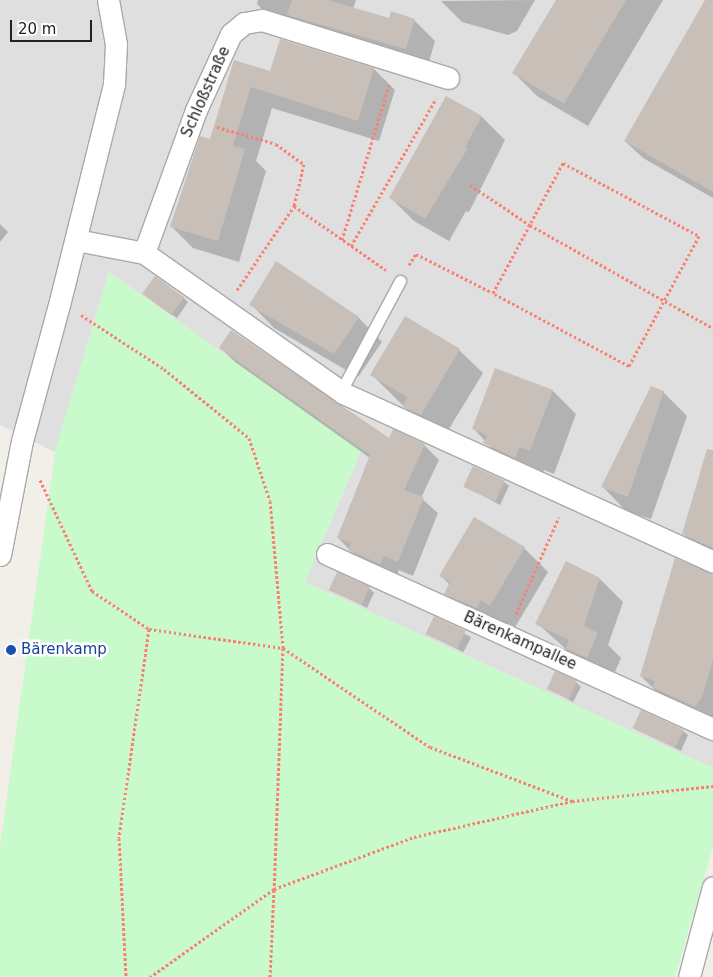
<!DOCTYPE html>
<html>
<head>
<meta charset="utf-8">
<style>
	body { margin:0 }
	#map { position:relative; width:713px; height:977px; overflow:hidden; background:#f2efe9; font-family:"DejaVu Sans",sans-serif }
	div>[style] { position:absolute }
	.residential>* { inset:0; background:#e0dfdf }
	.park>* { inset:0; background:#c8facc }
	.shadow>* { inset:0; background:#0003; transform-origin:0 0 }
	.building>* { inset:0; background:#c7bfb8; transform-origin:0 0 }
	.path>* { height:3px; margin-top:-1.5px; transform-origin:0; background:repeating-linear-gradient(90deg,#fa8072 0 2.5px,transparent 0 5px) }
	.roads { filter:drop-shadow(1px 0 #a9a9a9) drop-shadow(-1px 0 #a9a9a9) drop-shadow(0 1px #a9a9a9) drop-shadow(0 -1px #a9a9a9) }
	.service>* { height:11px; margin:-5.5px; padding:0 5.5px; transform-origin:5.5px; border-radius:5.5px; background:#fff }
	.minor>* { height:21px; margin:-10.5px; padding:0 10.5px; transform-origin:10.5px; border-radius:10.5px; background:#fff }
	.dots>* { width:14px; height:14px; translate:-50% -50%; box-sizing:border-box; border:2px solid #fff; border-radius:50% }
	span { translate:-50% -50%; white-space:nowrap; text-align:center; line-height:1.15; -webkit-text-stroke:5px #fff; paint-order:stroke }
	.street-label { font-size:15px; color:#222 }
	.transit-label { font-size:15px; color:#164399 }
	.left { translate:0 -50%; text-align:left }
	.scale { position:absolute; left:10px; top:20px; width:82px; height:22px; box-sizing:border-box; border:2px solid #222; border-top:0; padding-left:6px; font-size:15px; line-height:18px; white-space:nowrap; color:#222; -webkit-text-stroke:4px #fff; paint-order:stroke }
</style>
</head>
<body>
<div id="map">
	<div class="residential">
		<div style="clip-path:polygon(0 0,713px 0,713px 768px,305px 582px,361px 451px,109px 272px,55px 452px,0 425px)"></div>
	</div>
	<div class="park">
		<div style="clip-path:polygon(109px 272px,361px 451px,305px 582px,713px 768px,713px 847px,675px 977px,0 977px,0 846px,55px 452px)"></div>
	</div>
	<div class="shadow">
		<div style="clip-path:polygon(258px 0,356px 0,353px 9px,390px 19px,414px 20px,435px 41px,427px 69px,278px 25px,257px 4px)"></div>
		<div style="clip-path:polygon(535px 0,517px 31px,508px 35px,462px 22px,441px 1px)"></div>
		<div style="clip-path:polygon(557px 0,663px 0,588px 126px,537px 96px,514px 73px)"></div>
		<div style="clip-path:polygon(713px 18px,713px 198px,643px 158px,625px 141px)"></div>
		<div style="clip-path:polygon(281px 40px,374px 69px,395px 90px,379px 141px,272px 108px,256px 161px,266px 171px,239px 262px,193px 248px,172px 227px,211px 140px,235px 62px,271px 73px)"></div>
		<div style="clip-path:polygon(447px 98px,482px 117px,505px 140px,469px 212px,466px 211px,449px 241px,414px 221px,391px 198px)"></div>
		<div style="clip-path:polygon(0 224px,8px 232px,0 242px)"></div>
		<div style="clip-path:polygon(277px 263px,359px 318px,382px 342px,358px 377px,274px 328px,251px 304px)"></div>
		<div style="clip-path:polygon(144px 294px,183px 297px,188px 302px,177px 318px)"></div>
		<div style="clip-path:polygon(220px 347px,389px 440px,424px 445px,439px 460px,421px 498px,438px 513px,413px 576px,399px 570px,395px 578px,364px 564px,338px 538px,370px 458px,235px 362px)"></div>
		<div style="clip-path:polygon(459px 350px,483px 373px,444px 437px,428px 430px,372px 375px)"></div>
		<div style="clip-path:polygon(553px 391px,576px 414px,554px 474px,544px 470px,539px 481px,508px 466px,474px 429px)"></div>
		<div style="clip-path:polygon(663px 392px,687px 416px,651px 519px,626px 511px,603px 487px)"></div>
		<div style="clip-path:polygon(713px 460px,713px 560px,683px 534px)"></div>
		<div style="clip-path:polygon(504px 482px,509px 486px,500px 505px,465px 486px)"></div>
		<div style="clip-path:polygon(475px 519px,524px 548px,548px 572px,514px 629px,469px 617px,446px 593px,450px 585px,441px 576px)"></div>
		<div style="clip-path:polygon(713px 576px,713px 725px,661px 696px,641px 676px)"></div>
		<div style="clip-path:polygon(600px 579px,623px 602px,608px 645px,621px 658px,611px 681px,591px 672px,537px 623px)"></div>
		<div style="clip-path:polygon(369px 588px,374px 593px,367px 608px,331px 589px)"></div>
		<div style="left:435px;top:618px;width:41px;height:17px;rotate:28deg"></div>
		<div style="clip-path:polygon(576px 682px,581px 687px,573px 702px,549px 688px)"></div>
		<div style="clip-path:polygon(635px 728px,683px 731px,688px 735px,681px 751px)"></div>
	</div>
	<div class="building">
		<div style="clip-path:polygon(292px 0,328px 0,389px 18px,391px 11px,415px 19px,406px 49px,287px 15px)"></div>
		<div style="clip-path:polygon(556px 0,626px 0,564px 104px,512px 73px)"></div>
		<div style="clip-path:polygon(705px 0,713px 0,713px 192px,624px 141px)"></div>
		<div style="clip-path:polygon(280px 39px,374px 68px,358px 121px,251px 87px,233px 146px,245px 149px,218px 241px,170px 227px,200px 136px,210px 139px,234px 60px,270px 71px)"></div>
		<div style="clip-path:polygon(446px 96px,482px 116px,465px 147px,468px 148px,425px 219px,389px 198px)"></div>
		<div style="clip-path:polygon(276px 261px,359px 317px,334px 354px,249px 305px)"></div>
		<div style="left:155px;top:276px;width:36px;height:22px;rotate:36deg"></div>
		<div style="clip-path:polygon(405px 316px,460px 349px,421px 415px,403px 407px,407px 397px,370px 375px)"></div>
		<div style="clip-path:polygon(231px 330px,389px 438px,393px 429px,425px 444px,404px 490px,424px 497px,398px 562px,384px 556px,380px 564px,348px 550px,351px 543px,337px 538px,370px 455px,219px 348px)"></div>
		<div style="clip-path:polygon(495px 368px,553px 390px,530px 451px,520px 447px,515px 458px,483px 443px,487px 435px,472px 429px)"></div>
		<div style="clip-path:polygon(651px 386px,664px 391px,628px 497px,601px 487px)"></div>
		<div style="clip-path:polygon(707px 449px,713px 450px,713px 548px,682px 534px)"></div>
		<div style="left:473px;top:466px;width:35px;height:23px;rotate:25deg"></div>
		<div style="clip-path:polygon(474px 517px,525px 547px,490px 606px,481px 600px,477px 608px,444px 594px,450px 582px,439px 576px)"></div>
		<div style="clip-path:polygon(675px 558px,713px 574px,713px 660px,703px 695px,695px 707px,652px 687px,655px 681px,640px 676px)"></div>
		<div style="clip-path:polygon(566px 561px,600px 578px,584px 626px,598px 633px,587px 658px,566px 648px,569px 640px,535px 624px)"></div>
		<div style="left:337px;top:572px;width:36px;height:20px;rotate:24deg"></div>
		<div style="left:434px;top:616px;width:35px;height:20px;rotate:25deg"></div>
		<div style="left:555px;top:671px;width:24px;height:20px;rotate:24deg"></div>
		<div style="left:641px;top:710px;width:47px;height:20px;rotate:25deg"></div>
	</div>
	<div class="path">
		<div style="left:217px;top:127px;width:61px;rotate:16.1deg"></div>
		<div style="left:276px;top:144px;width:34px;rotate:36deg"></div>
		<div style="left:304px;top:164px;width:43px;rotate:103.4deg"></div>
		<div style="left:563px;top:163px;width:154px;rotate:28.2deg"></div>
		<div style="left:699px;top:236px;width:148px;rotate:118.3deg"></div>
		<div style="left:629px;top:366px;width:154px;rotate:-151.8deg"></div>
		<div style="left:493px;top:293px;width:148px;rotate:-61.7deg"></div>
		<div style="left:470px;top:185px;width:72px;rotate:33.7deg"></div>
		<div style="left:530px;top:225px;width:210px;rotate:29.4deg"></div>
		<div style="left:342px;top:240px;width:162px;rotate:-73.1deg"></div>
		<div style="left:351px;top:246px;width:170px;rotate:-60deg"></div>
		<div style="left:409px;top:265px;width:13px;rotate:-58deg"></div>
		<div style="left:416px;top:254px;width:86px;rotate:26.9deg"></div>
		<div style="left:237px;top:290px;width:102px;rotate:-55.8deg"></div>
		<div style="left:294px;top:206px;width:112px;rotate:34.8deg"></div>
		<div style="left:81px;top:315px;width:99px;rotate:33deg"></div>
		<div style="left:164px;top:369px;width:109px;rotate:39.1deg"></div>
		<div style="left:249px;top:438px;width:66px;rotate:71.6deg"></div>
		<div style="left:270px;top:501px;width:148px;rotate:84.9deg"></div>
		<div style="left:283px;top:648px;width:177px;rotate:34deg"></div>
		<div style="left:430px;top:747px;width:152px;rotate:20.8deg"></div>
		<div style="left:40px;top:480px;width:123px;rotate:64.9deg"></div>
		<div style="left:92px;top:591px;width:69px;rotate:33.7deg"></div>
		<div style="left:149px;top:629px;width:211px;rotate:98.2deg"></div>
		<div style="left:119px;top:838px;width:139px;rotate:87.1deg"></div>
		<div style="left:516px;top:614px;width:106px;rotate:-66.1deg"></div>
		<div style="left:149px;top:629px;width:135px;rotate:8.1deg"></div>
		<div style="left:283px;top:648px;width:241px;rotate:92.1deg"></div>
		<div style="left:274px;top:889px;width:152px;rotate:144.6deg"></div>
		<div style="left:270px;top:977px;width:88px;rotate:-87.4deg"></div>
		<div style="left:274px;top:889px;width:149px;rotate:-20.4deg"></div>
		<div style="left:414px;top:837px;width:162px;rotate:-12.8deg"></div>
		<div style="left:572px;top:801px;width:142px;rotate:-6.1deg"></div>
	</div>
	<div class="roads">
		<div class="service">
			<div style="left:341px;top:391px;width:125px;rotate:-61.8deg"></div>
		</div>
		<div class="minor">
			<div style="left:76px;top:240px;width:69px;rotate:10.8deg"></div>
			<div style="left:144px;top:253px;width:243px;rotate:35.1deg"></div>
			<div style="left:343px;top:393px;width:407px;rotate:24.5deg"></div>
			<div style="left:144px;top:253px;width:152px;rotate:-70deg"></div>
			<div style="left:196px;top:110px;width:84px;rotate:-65.3deg"></div>
			<div style="left:231px;top:34px;width:17px;rotate:-40deg"></div>
			<div style="left:244px;top:23px;width:18px;rotate:-9deg"></div>
			<div style="left:262px;top:20px;width:195px;rotate:17.3deg"></div>
			<div style="left:327px;top:554px;width:424px;rotate:24.4deg"></div>
			<div style="left:0;top:555px;width:116px;rotate:-79.1deg"></div>
			<div style="left:22px;top:441px;width:145px;rotate:-74.8deg"></div>
			<div style="left:60px;top:301px;width:224px;rotate:-76deg"></div>
			<div style="left:114px;top:84px;width:40px;rotate:-87.1deg"></div>
			<div style="left:116px;top:44px;width:45px;rotate:-100.3deg"></div>
			<div style="left:689px;top:977px;width:93px;rotate:-75.1deg"></div>
		</div>
	</div>
	<div class="dots">
		<div style="left:11px;top:650px;background:#1a4fb4"></div>
	</div>
	<div class="street-label">
		<span style="left:206px;top:92px;rotate:-66deg">Schloßstraße</span>
		<span style="left:520px;top:641px;rotate:24deg">Bärenkampallee</span>
	</div>
	<div class="transit-label">
		<span class="left" style="left:21px;top:650px">Bärenkamp</span>
	</div>
	<div class="scale">20 m</div>
</div>
</body>
</html>
